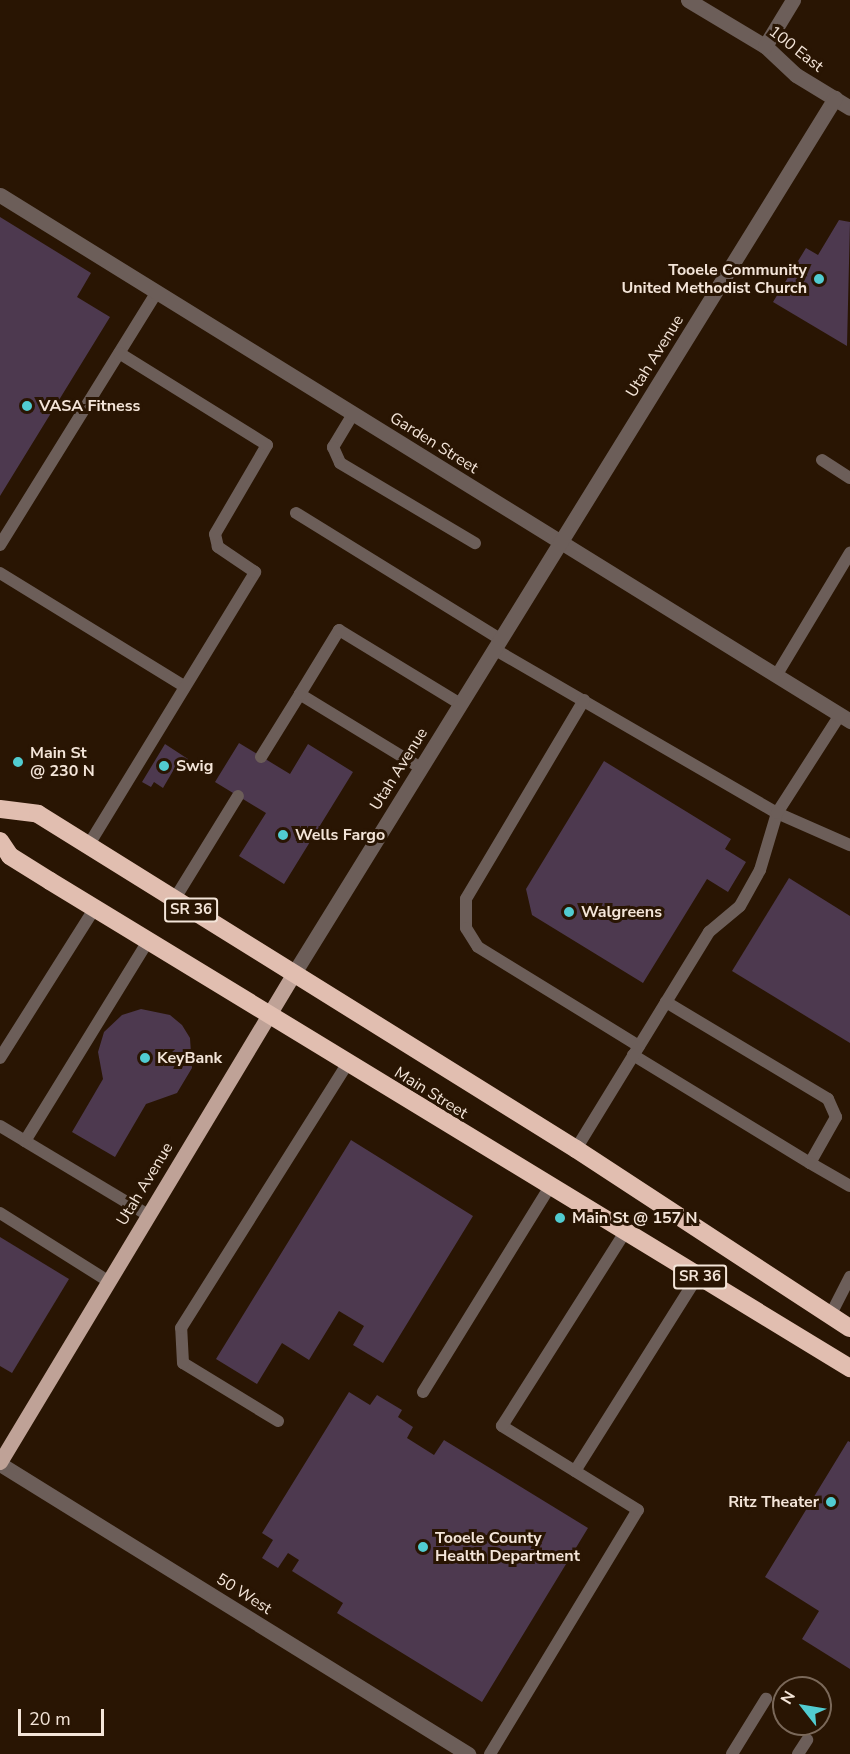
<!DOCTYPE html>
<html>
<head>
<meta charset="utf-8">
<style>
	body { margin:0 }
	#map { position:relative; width:850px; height:1754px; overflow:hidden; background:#291503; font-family:"Nunito Sans",sans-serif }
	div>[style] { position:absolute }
	.building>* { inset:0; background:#4d394f }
	.lane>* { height:12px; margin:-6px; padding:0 6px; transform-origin:6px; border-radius:6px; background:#6c5e59 }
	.street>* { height:15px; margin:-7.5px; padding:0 7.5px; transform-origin:7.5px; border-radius:7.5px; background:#6c5e59 }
	.primary>* { height:15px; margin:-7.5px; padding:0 7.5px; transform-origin:7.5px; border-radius:7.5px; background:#bfa297 }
	.highway>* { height:18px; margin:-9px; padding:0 9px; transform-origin:9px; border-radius:9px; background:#e1beb0 }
	.dots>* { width:16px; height:16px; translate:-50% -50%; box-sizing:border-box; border:3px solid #291503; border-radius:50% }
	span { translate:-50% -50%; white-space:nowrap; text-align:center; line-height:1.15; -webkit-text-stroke:6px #291503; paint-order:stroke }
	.shield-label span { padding:2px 4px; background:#291503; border:2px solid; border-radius:4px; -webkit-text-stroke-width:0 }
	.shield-label { font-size:15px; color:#f4e5d9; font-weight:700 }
	.street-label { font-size:16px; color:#f4e5d9 }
	.poi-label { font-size:16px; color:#f4e5d9; font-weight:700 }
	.right { translate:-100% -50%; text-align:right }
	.left { translate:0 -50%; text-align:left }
	.north { position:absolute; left:772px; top:1676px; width:60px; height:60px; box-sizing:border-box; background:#291503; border:2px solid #7a6859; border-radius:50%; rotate:301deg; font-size:16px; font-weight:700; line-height:24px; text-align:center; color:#f4e5d9 }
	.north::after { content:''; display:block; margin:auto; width:21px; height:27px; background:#51ccd1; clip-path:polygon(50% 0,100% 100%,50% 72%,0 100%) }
	.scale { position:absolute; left:18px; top:1709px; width:86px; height:27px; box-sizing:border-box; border:3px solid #f4e5d9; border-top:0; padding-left:8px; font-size:18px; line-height:21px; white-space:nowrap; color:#f4e5d9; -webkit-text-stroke:4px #291503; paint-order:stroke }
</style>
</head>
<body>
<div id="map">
	<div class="building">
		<div style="clip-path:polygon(0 217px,91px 273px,77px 297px,110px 317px,0 496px)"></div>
		<div style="clip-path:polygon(839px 220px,850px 222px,847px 346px,773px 302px,806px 248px,818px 255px)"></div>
		<div style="clip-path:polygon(239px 743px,290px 774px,308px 744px,353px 772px,284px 884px,239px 856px,266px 813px,215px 782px)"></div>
		<div style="clip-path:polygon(165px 744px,188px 759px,182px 768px,177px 764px,163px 788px,154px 782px,151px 787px,142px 782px)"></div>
		<div style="clip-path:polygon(604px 761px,731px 839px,725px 849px,746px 862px,728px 892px,707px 879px,643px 983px,532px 915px,526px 889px)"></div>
		<div style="clip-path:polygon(789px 878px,850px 916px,850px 1043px,732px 971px)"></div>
		<div style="clip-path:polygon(141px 1009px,170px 1015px,182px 1025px,190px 1038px,192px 1068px,177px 1093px,146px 1104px,115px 1157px,72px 1132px,103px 1079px,98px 1052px,104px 1032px,122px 1015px)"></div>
		<div style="clip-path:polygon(351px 1140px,473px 1216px,383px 1363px,353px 1345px,364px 1326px,339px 1311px,309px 1360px,282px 1343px,257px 1384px,216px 1359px)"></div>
		<div style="clip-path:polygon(0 1237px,69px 1279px,12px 1373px,0 1366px)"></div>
		<div style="clip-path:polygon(349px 1392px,370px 1405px,377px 1395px,402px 1410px,398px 1417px,413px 1427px,407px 1438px,434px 1455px,444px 1440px,588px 1528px,482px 1702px,337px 1613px,343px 1603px,292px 1571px,299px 1560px,288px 1553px,278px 1568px,262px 1558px,273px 1540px,262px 1533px)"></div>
		<div style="clip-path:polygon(848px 1441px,850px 1442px,850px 1669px,802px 1639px,819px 1611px,765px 1577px)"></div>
	</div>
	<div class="lane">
		<div style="left:353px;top:414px;width:39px;rotate:121deg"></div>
		<div style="left:333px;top:447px;width:17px;rotate:66deg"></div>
		<div style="left:340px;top:463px;width:157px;rotate:30.7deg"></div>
		<div style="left:822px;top:460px;width:33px;rotate:33deg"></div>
		<div style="left:296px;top:513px;width:240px;rotate:31.7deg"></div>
		<div style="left:0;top:545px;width:298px;rotate:-58.2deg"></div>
		<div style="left:0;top:573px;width:217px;rotate:31.6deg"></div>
		<div style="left:494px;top:649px;width:327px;rotate:30.1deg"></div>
		<div style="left:777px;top:813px;width:80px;rotate:23.7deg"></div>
		<div style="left:776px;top:676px;width:144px;rotate:-59deg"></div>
		<div style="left:584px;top:700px;width:231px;rotate:120.7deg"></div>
		<div style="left:466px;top:899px;width:29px;rotate:90deg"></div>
		<div style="left:466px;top:928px;width:22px;rotate:58deg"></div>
		<div style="left:478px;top:947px;width:189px;rotate:31.6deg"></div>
		<div style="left:261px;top:757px;width:74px;rotate:-58.2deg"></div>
		<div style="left:421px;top:768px;width:142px;rotate:-148.6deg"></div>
		<div style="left:300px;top:694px;width:75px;rotate:-58.6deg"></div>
		<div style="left:339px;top:630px;width:142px;rotate:31.4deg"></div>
		<div style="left:88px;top:846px;width:321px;rotate:-58.6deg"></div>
		<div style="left:255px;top:572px;width:45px;rotate:-146deg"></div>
		<div style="left:218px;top:547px;width:13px;rotate:-103deg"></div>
		<div style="left:215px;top:534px;width:103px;rotate:-59.7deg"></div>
		<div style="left:267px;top:445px;width:174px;rotate:-148.1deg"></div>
		<div style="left:174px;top:900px;width:122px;rotate:-58.4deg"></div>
		<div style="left:633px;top:1055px;width:207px;rotate:31.4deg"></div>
		<div style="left:810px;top:1163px;width:53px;rotate:-60.5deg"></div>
		<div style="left:836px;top:1117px;width:20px;rotate:-114deg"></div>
		<div style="left:828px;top:1099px;width:189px;rotate:-149.1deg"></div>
		<div style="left:0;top:1058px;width:178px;rotate:-57.7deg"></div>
		<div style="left:0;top:1126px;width:29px;rotate:31deg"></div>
		<div style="left:576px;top:1149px;width:255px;rotate:-58.5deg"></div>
		<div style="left:709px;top:932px;width:40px;rotate:-40deg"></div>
		<div style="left:740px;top:906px;width:41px;rotate:-60.9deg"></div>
		<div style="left:760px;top:870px;width:59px;rotate:-73.4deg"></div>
		<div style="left:777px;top:813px;width:117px;rotate:-57.3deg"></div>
		<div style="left:810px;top:1163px;width:46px;rotate:29.9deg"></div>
		<div style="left:0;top:1213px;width:128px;rotate:32.2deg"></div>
		<div style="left:148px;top:1215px;width:144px;rotate:-149deg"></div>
		<div style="left:25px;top:1141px;width:235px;rotate:-58.4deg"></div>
		<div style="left:830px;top:1316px;width:44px;rotate:-62.9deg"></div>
		<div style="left:423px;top:1392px;width:240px;rotate:-58.3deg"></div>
		<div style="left:278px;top:1421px;width:111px;rotate:-148.6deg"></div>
		<div style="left:183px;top:1363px;width:35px;rotate:-93deg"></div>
		<div style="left:181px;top:1328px;width:312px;rotate:-57.8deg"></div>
		<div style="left:575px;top:1471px;width:231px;rotate:-57.8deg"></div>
		<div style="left:490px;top:1754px;width:285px;rotate:-58.8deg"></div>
		<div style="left:638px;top:1510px;width:160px;rotate:-148.3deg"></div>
		<div style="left:502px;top:1426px;width:230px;rotate:-57.6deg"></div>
		<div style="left:732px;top:1754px;width:65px;rotate:-58.3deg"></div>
		<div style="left:798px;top:1754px;width:17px;rotate:-57deg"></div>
	</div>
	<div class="street">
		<div style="left:688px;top:0;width:90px;rotate:30.9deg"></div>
		<div style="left:765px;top:46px;width:42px;rotate:43.1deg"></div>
		<div style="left:796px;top:75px;width:63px;rotate:31.4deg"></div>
		<div style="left:765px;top:46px;width:54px;rotate:-58.7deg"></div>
		<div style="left:0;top:195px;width:1000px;rotate:31.75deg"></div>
		<div style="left:294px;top:973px;width:1029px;rotate:-58.27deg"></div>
		<div style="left:0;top:1464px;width:551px;rotate:31.78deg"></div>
	</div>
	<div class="primary">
		<div style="left:0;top:1462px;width:571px;rotate:-58.98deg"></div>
	</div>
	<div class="highway">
		<div style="left:0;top:809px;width:38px;rotate:7deg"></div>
		<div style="left:38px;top:814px;width:634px;rotate:31.91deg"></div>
		<div style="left:576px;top:1149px;width:327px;rotate:33.2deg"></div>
		<div style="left:0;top:841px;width:18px;rotate:56deg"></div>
		<div style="left:10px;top:856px;width:47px;rotate:32deg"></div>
		<div style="left:50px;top:881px;width:937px;rotate:31.33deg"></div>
	</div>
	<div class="dots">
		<div style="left:819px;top:279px;background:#51ccd1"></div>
		<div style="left:27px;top:406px;background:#51ccd1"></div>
		<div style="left:18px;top:762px;background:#51ccd1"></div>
		<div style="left:164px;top:766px;background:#51ccd1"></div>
		<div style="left:283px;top:835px;background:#51ccd1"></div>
		<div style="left:569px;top:912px;background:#51ccd1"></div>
		<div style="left:145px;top:1058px;background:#51ccd1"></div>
		<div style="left:560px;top:1218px;background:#51ccd1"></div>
		<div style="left:831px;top:1502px;background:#51ccd1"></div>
		<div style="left:423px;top:1547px;background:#51ccd1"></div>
	</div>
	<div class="shield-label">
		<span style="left:191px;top:910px">SR 36</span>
		<span style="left:700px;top:1277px">SR 36</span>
	</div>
	<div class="street-label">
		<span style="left:796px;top:49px;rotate:38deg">100 East</span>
		<span style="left:655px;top:356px;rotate:-58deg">Utah Avenue</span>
		<span style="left:434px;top:443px;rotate:32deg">Garden Street</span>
		<span style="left:399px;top:769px;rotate:-58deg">Utah Avenue</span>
		<span style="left:431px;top:1093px;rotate:32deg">Main Street</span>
		<span style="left:145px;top:1184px;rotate:-59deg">Utah Avenue</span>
		<span style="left:244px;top:1594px;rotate:32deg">50 West</span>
	</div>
	<div class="poi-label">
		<span class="right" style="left:807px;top:279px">Tooele Community<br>United Methodist Church</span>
		<span class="left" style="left:39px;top:406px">VASA Fitness</span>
		<span class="left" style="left:30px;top:762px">Main St<br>@ 230 N</span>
		<span class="left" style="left:176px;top:766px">Swig</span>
		<span class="left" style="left:295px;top:835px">Wells Fargo</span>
		<span class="left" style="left:581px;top:912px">Walgreens</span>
		<span class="left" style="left:157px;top:1058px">KeyBank</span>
		<span class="left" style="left:572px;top:1218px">Main St @ 157 N</span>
		<span class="right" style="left:819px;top:1502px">Ritz Theater</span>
		<span class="left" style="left:435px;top:1547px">Tooele County<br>Health Department</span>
	</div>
	<div class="north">N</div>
	<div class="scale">20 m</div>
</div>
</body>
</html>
